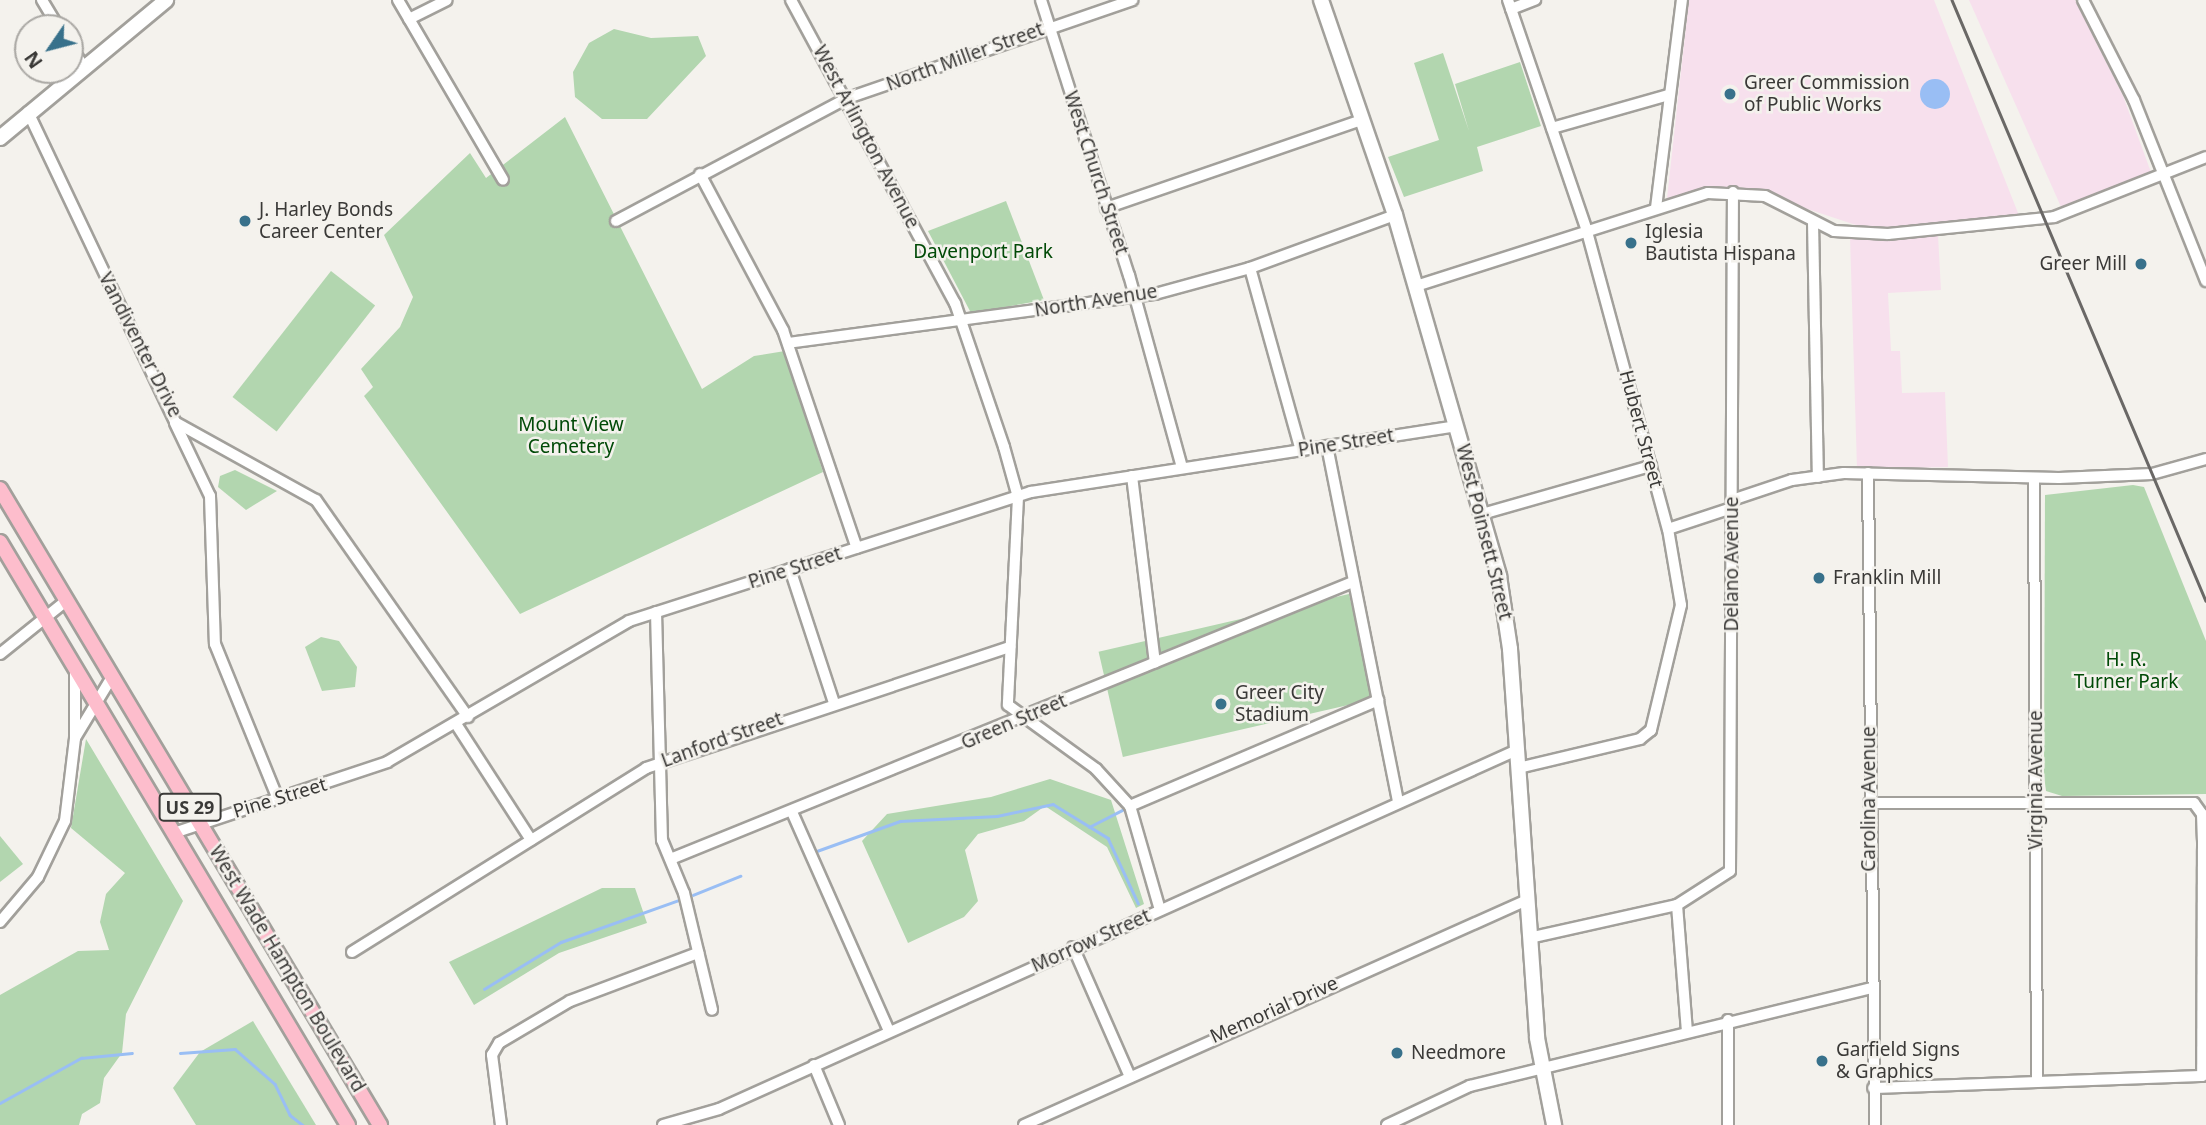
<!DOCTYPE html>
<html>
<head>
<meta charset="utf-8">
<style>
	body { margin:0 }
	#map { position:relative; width:2206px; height:1125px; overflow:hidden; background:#f4f2ed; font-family:"Noto Sans",sans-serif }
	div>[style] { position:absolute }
	.industrial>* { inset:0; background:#f7e0ed }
	.green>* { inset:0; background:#b2d6af; transform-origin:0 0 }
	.water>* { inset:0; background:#99bef4 }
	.round { border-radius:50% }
	.stream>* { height:2.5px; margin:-1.25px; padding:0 1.25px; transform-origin:1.25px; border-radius:1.25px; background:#99bef4 }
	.roads { filter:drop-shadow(2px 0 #a2a09b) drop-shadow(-2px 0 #a2a09b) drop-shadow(0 2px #a2a09b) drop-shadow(0 -2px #a2a09b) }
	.street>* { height:10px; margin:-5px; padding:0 5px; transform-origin:5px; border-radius:5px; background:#fff }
	.secondary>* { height:14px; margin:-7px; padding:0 7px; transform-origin:7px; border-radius:7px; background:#fff }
	.primary>* { height:14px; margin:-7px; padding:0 7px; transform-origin:7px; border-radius:7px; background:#fdbdcc }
	.rail>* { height:2.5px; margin:-1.25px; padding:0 1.25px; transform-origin:1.25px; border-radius:1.25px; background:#6a6866 }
	.dots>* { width:19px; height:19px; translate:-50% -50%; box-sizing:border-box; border:4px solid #f4f2ed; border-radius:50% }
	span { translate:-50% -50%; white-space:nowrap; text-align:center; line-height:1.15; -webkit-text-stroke:5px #f4f2ed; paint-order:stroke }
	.shield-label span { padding:2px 5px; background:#f4f2ed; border:2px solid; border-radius:5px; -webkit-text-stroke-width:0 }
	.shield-label { font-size:18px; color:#3a3937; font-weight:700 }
	.street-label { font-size:19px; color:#3a3937 }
	.poi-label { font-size:19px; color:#3a3937 }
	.left { translate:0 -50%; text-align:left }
	.right { translate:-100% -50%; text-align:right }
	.park-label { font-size:19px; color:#014a07 }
	.north { position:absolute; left:14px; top:14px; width:70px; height:70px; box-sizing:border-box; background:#f4f2ed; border:2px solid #aaa8a4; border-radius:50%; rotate:235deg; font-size:19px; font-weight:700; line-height:28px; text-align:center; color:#3a3937 }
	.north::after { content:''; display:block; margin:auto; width:24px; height:32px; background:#38718b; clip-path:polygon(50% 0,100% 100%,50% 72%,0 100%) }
</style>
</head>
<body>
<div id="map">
	<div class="industrial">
		<div style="clip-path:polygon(1689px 0,1934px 0,2020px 218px,1868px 229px,1741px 187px,1667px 198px)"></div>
		<div style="clip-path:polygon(1969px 0,2075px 0,2123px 96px,2152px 175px,2062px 209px)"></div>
		<div style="clip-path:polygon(1938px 235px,1941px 290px,1888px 293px,1891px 351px,1900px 351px,1902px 393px,1945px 392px,1948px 467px,1857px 469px,1850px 237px)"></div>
	</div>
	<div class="green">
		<div style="clip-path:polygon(614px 29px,651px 38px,698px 36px,706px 56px,647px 119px,602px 119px,575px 97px,573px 72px,589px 43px)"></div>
		<div style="clip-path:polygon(1443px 53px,1469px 131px,1455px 84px,1520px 62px,1541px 126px,1477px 147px,1483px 171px,1404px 197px,1388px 157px,1439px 140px,1414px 63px)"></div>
		<div style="clip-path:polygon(565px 117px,702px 389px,754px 356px,785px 351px,823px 472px,520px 614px,364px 396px,373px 387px,361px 369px,400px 327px,413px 297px,384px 235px,470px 153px,486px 178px)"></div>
		<div style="clip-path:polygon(1006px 201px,1044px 300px,971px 313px,928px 231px)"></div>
		<div style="left:331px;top:271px;width:56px;height:160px;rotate:38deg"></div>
		<div style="clip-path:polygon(235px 470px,277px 491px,246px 510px,218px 487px,220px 476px)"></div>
		<div style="clip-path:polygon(2133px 485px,2144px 487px,2206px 641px,2206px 794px,2062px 796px,2046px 791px,2044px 776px,2045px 495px)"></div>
		<div style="left:1349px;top:594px;width:108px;height:257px;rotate:77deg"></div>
		<div style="clip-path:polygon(321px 637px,339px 641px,357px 667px,355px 687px,322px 691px,305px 647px)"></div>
		<div style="clip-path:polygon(86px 739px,183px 901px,126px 1014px,122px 1053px,104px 1078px,100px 1103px,82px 1114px,79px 1125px,0 1125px,0 995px,78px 951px,109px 950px,100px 922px,106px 894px,125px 873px,71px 828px)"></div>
		<div style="clip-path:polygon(1050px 779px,1111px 800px,1144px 904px,1136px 908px,1107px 847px,1045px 806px,1024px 821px,978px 834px,965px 850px,978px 901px,964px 917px,908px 943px,862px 841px,887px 814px,991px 797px)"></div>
		<div style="clip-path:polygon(0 836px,23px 864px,0 882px)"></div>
		<div style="clip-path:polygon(602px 888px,635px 888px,647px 923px,559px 953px,474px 1005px,449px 962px)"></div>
		<div style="clip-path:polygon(253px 1021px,316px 1125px,196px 1125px,173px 1088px,200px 1052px)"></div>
	</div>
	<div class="water">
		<div class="round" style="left:1920px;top:79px;width:30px;height:30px"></div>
	</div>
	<div class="stream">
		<div style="left:1089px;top:827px;width:37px;rotate:-27deg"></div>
		<div style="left:814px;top:852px;width:91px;rotate:-19.8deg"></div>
		<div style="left:900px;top:821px;width:97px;rotate:-3deg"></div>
		<div style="left:997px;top:816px;width:57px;rotate:-12.1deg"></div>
		<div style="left:1053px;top:804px;width:65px;rotate:31.7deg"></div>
		<div style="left:1108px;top:838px;width:72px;rotate:65.2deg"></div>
		<div style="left:693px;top:895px;width:51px;rotate:-22deg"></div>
		<div style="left:484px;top:989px;width:90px;rotate:-31.4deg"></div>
		<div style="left:561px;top:942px;width:125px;rotate:-19.6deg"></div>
		<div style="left:180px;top:1053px;width:55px;rotate:-4.2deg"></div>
		<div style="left:235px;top:1049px;width:53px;rotate:41.2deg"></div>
		<div style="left:275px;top:1084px;width:34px;rotate:64deg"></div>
		<div style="left:290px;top:1115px;width:16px;rotate:38deg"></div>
		<div style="left:0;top:1103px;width:93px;rotate:-29.1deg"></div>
		<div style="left:81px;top:1058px;width:51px;rotate:-5.6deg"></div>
	</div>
	<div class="roads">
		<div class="street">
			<div style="left:42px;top:0;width:33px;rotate:59deg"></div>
			<div style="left:398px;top:0;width:208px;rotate:59.7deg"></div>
			<div style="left:791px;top:0;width:345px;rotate:61.6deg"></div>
			<div style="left:955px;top:303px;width:152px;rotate:71.2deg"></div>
			<div style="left:1004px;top:447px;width:52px;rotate:74.4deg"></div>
			<div style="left:1018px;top:497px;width:208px;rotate:92.8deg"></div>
			<div style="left:1008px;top:705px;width:109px;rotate:36deg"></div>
			<div style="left:1096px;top:769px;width:50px;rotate:47.4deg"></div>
			<div style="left:1130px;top:806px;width:108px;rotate:73.9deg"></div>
			<div style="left:1041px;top:0;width:289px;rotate:72.3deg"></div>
			<div style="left:1129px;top:275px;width:200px;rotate:74.6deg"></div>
			<div style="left:1508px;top:0;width:241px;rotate:71.1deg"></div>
			<div style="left:1586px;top:228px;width:312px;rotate:74.8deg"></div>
			<div style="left:1668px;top:529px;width:77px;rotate:80.3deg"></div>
			<div style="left:1681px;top:605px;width:129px;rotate:103.5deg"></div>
			<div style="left:1651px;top:730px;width:14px;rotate:141deg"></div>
			<div style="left:1640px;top:739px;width:125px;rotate:166.6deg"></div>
			<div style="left:2083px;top:0;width:112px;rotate:63deg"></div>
			<div style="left:2134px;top:100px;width:195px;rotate:68.3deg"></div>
			<div style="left:1511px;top:9px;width:26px;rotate:-21deg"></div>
			<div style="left:409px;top:19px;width:42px;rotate:-26.6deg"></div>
			<div style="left:70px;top:45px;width:25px;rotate:58deg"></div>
			<div style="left:28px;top:112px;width:343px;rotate:64.6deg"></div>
			<div style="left:175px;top:422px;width:161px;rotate:29deg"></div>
			<div style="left:316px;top:500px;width:265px;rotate:55deg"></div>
			<div style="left:1552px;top:128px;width:122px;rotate:-15.8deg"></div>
			<div style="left:700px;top:174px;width:177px;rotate:62deg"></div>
			<div style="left:783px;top:330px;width:230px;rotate:71.3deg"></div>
			<div style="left:1106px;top:208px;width:271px;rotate:-19deg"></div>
			<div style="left:1656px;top:208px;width:210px;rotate:-82.9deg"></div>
			<div style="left:616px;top:221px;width:259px;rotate:-28deg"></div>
			<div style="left:845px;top:99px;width:304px;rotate:-19deg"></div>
			<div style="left:1813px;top:222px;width:255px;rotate:88.9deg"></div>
			<div style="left:1250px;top:268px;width:190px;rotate:74.4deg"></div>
			<div style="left:1416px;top:286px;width:306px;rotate:-17.7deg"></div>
			<div style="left:1708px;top:193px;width:57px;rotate:3deg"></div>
			<div style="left:1765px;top:196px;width:77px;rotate:26.9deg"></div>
			<div style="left:1834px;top:231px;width:54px;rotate:3.2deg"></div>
			<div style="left:1888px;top:234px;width:167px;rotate:-5.8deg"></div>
			<div style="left:2054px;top:217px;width:163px;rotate:-21.5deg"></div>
			<div style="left:788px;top:343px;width:370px;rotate:-7.6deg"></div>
			<div style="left:1155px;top:294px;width:98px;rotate:-15.3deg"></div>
			<div style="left:1250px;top:268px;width:154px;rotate:-20.1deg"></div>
			<div style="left:175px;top:423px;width:81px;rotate:64.4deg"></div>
			<div style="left:210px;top:496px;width:148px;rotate:88.1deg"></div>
			<div style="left:215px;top:644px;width:165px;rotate:67.9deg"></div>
			<div style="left:1327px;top:446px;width:362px;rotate:78.7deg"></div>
			<div style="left:1868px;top:473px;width:652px;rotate:89.38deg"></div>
			<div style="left:1132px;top:476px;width:188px;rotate:83deg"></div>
			<div style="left:2034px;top:478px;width:604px;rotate:89.72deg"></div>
			<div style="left:1732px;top:500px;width:63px;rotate:-18.4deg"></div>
			<div style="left:1792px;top:480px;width:52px;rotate:-7.7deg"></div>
			<div style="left:1844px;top:473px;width:215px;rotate:1.3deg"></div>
			<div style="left:2059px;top:478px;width:93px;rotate:-2.5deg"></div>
			<div style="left:2152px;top:474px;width:56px;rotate:-15.5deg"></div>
			<div style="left:1482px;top:514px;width:176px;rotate:-15.9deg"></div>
			<div style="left:1668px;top:529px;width:67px;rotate:-18.2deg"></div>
			<div style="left:790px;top:569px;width:141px;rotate:71.8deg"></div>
			<div style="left:656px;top:612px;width:228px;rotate:88.5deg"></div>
			<div style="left:662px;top:840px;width:57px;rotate:67.5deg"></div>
			<div style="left:684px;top:893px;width:120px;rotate:76.5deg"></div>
			<div style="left:0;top:654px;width:85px;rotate:-38.8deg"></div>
			<div style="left:456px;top:724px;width:138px;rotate:57.1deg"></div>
			<div style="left:75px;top:738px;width:71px;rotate:-58.8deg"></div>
			<div style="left:1869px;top:803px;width:325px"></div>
			<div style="left:2194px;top:803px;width:14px;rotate:54deg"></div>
			<div style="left:2202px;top:814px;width:26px;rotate:88deg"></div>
			<div style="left:2203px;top:840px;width:236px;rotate:90.2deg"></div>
			<div style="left:2202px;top:1076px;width:329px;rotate:177.9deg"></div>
			<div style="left:1130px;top:806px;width:270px;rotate:-23.1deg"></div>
			<div style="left:792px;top:812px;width:240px;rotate:66.1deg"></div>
			<div style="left:174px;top:833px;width:225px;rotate:-18.4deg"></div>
			<div style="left:387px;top:762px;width:280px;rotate:-30.2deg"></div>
			<div style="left:629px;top:621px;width:422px;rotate:-17.8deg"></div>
			<div style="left:1031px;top:492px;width:431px;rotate:-8.8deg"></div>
			<div style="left:673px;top:858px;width:734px;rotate:-22.09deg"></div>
			<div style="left:1677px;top:905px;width:126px;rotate:85.5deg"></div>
			<div style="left:0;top:922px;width:59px;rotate:-49.8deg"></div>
			<div style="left:38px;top:877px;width:62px;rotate:-64.3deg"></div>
			<div style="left:65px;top:821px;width:84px;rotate:-83.1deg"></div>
			<div style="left:75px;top:738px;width:70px;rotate:-90deg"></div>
			<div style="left:1529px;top:938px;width:152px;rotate:-12.6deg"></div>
			<div style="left:1677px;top:905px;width:63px;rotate:-32.7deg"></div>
			<div style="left:1730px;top:871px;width:679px;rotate:-89.75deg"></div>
			<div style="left:1073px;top:947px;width:142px;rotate:66.3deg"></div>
			<div style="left:352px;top:952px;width:347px;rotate:-32deg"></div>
			<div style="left:646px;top:768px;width:384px;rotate:-18.4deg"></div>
			<div style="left:1728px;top:1020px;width:105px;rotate:90deg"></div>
			<div style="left:814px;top:1065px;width:65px;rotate:67.4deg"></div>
			<div style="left:501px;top:1125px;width:71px;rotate:-97.3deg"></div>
			<div style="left:492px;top:1055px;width:14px;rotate:-60deg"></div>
			<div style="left:499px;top:1043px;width:82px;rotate:-30.6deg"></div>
			<div style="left:570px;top:1001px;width:137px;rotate:-20.6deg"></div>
			<div style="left:663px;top:1125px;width:58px;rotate:-15.9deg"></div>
			<div style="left:719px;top:1109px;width:875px;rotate:-24.22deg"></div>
			<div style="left:1024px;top:1125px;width:551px;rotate:-24.1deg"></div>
			<div style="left:1387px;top:1125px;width:92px;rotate:-25.2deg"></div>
			<div style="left:1470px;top:1086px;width:411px;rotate:-13.7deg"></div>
		</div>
		<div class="secondary">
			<div style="left:1321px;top:0;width:227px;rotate:71deg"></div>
			<div style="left:1395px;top:215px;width:376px;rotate:73.9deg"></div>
			<div style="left:1499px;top:576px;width:74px;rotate:81.4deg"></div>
			<div style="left:1510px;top:649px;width:390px;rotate:86deg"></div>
			<div style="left:1537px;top:1038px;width:89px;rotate:78.9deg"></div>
			<div style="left:0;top:138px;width:216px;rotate:-39.7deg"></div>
		</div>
		<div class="primary">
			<div style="left:0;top:489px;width:741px;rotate:59.14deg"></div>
			<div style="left:0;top:542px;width:679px;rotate:59.17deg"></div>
		</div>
	</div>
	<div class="rail">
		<div style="left:1952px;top:0;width:652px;rotate:67.09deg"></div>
	</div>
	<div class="dots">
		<div style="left:1730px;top:94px;background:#38718b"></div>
		<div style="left:245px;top:221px;background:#38718b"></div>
		<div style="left:1631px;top:243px;background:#38718b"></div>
		<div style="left:2141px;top:264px;background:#38718b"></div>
		<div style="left:1819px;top:578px;background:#38718b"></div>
		<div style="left:1221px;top:704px;background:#38718b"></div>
		<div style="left:1397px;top:1053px;background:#38718b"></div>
		<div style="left:1822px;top:1061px;background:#38718b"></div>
	</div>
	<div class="shield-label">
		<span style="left:190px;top:807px">US 29</span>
	</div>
	<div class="street-label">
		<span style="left:965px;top:57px;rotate:-20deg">North Miller Street</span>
		<span style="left:866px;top:137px;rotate:62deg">West Arlington Avenue</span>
		<span style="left:1096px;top:173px;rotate:72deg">West Church Street</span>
		<span style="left:1096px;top:301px;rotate:-9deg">North Avenue</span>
		<span style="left:140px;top:345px;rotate:63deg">Vandiventer Drive</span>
		<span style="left:1641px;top:429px;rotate:75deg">Hubert Street</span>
		<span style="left:1346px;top:443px;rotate:-9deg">Pine Street</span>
		<span style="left:1484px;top:532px;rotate:76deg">West Poinsett Street</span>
		<span style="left:1732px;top:564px;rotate:-90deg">Delano Avenue</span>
		<span style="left:795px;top:568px;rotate:-18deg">Pine Street</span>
		<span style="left:1014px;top:722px;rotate:-23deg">Green Street</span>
		<span style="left:722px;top:740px;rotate:-20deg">Lanford Street</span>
		<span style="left:2036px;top:780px;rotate:-90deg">Virginia Avenue</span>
		<span style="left:280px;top:798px;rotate:-17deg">Pine Street</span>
		<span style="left:1869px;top:799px;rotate:-90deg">Carolina Avenue</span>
		<span style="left:1091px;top:941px;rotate:-24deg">Morrow Street</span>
		<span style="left:287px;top:969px;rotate:59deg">West Wade Hampton Boulevard</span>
		<span style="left:1274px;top:1010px;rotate:-24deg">Memorial Drive</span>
	</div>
	<div class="poi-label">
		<span class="left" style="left:1744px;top:94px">Greer Commission<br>of Public Works</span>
		<span class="left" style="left:259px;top:221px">J. Harley Bonds<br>Career Center</span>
		<span class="left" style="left:1645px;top:243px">Iglesia<br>Bautista Hispana</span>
		<span class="right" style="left:2127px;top:264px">Greer Mill</span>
		<span class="left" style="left:1833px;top:578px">Franklin Mill</span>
		<span class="left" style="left:1235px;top:704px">Greer City<br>Stadium</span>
		<span class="left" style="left:1836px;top:1061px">Garfield Signs<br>&amp; Graphics</span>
		<span class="left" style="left:1411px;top:1053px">Needmore</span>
	</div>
	<div class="park-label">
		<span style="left:983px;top:252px">Davenport Park</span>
		<span style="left:571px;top:436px">Mount View<br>Cemetery</span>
		<span style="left:2126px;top:671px">H. R.<br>Turner Park</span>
	</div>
	<div class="north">N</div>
</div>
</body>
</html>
